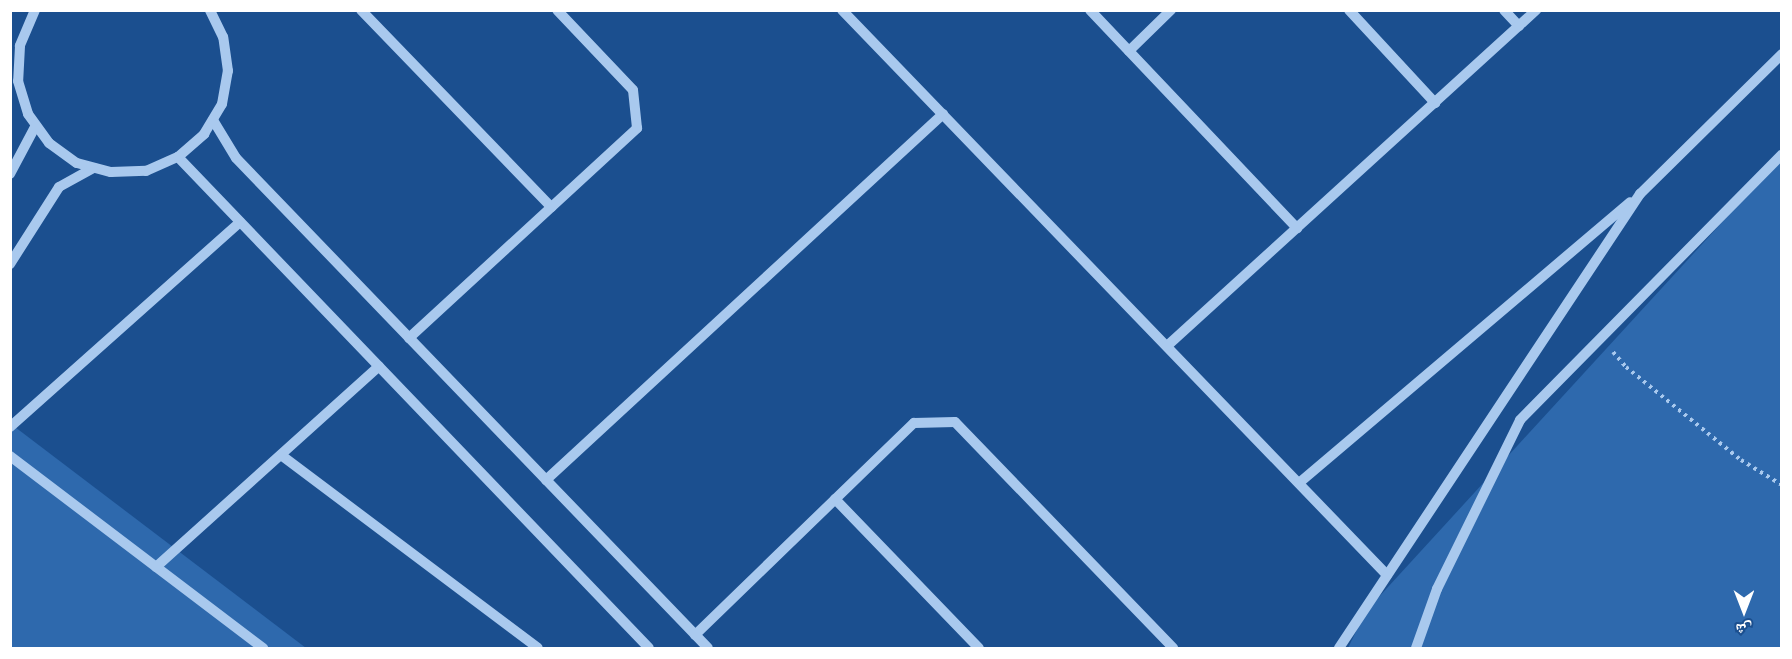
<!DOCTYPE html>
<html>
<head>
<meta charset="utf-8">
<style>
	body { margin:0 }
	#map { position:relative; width:1792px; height:659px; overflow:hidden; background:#1b4f8f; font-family:Roboto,"Noto Naskh Arabic",sans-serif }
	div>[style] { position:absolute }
	.green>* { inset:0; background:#2e69ad }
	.path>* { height:4px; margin-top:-2px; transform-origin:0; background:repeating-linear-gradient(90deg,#a9c9ee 0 3px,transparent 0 7.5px) }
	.minor>* { height:10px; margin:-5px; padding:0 5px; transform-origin:5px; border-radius:5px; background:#a9c9ee }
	span { translate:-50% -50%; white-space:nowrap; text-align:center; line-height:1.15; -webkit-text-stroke:4.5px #1b4f8f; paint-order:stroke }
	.frame { position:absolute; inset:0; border:12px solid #fff; pointer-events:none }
	.north { position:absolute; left:1714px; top:581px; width:60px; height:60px; -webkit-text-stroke:4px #1b4f8f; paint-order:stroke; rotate:180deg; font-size:16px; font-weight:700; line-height:24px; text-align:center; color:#fff }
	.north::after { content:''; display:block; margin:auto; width:21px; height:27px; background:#fff; clip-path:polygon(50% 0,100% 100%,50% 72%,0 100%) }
</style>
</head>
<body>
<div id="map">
	<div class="green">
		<div style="clip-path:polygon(1781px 158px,1781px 648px,1348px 648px,1366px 611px)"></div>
		<div style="clip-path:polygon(11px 424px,306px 648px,11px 648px)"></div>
	</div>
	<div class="path">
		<div style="left:1613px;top:352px;width:20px;rotate:49deg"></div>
		<div style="left:1626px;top:367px;width:148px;rotate:39deg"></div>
		<div style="left:1741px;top:460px;width:48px;rotate:31.4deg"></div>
	</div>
	<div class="minor">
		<div style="left:35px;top:10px;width:39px;rotate:113deg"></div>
		<div style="left:20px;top:46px;width:35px;rotate:93deg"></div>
		<div style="left:18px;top:81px;width:34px;rotate:73deg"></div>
		<div style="left:28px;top:114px;width:36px;rotate:54deg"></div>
		<div style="left:49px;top:143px;width:34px;rotate:36deg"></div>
		<div style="left:77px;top:163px;width:35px;rotate:15deg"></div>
		<div style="left:111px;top:172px;width:35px;rotate:-2deg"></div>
		<div style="left:146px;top:171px;width:35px;rotate:-24deg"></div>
		<div style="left:178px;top:157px;width:35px;rotate:-41deg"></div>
		<div style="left:204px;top:134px;width:35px;rotate:-59deg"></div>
		<div style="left:222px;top:104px;width:34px;rotate:-80deg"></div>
		<div style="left:228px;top:71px;width:34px;rotate:-98deg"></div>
		<div style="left:223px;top:37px;width:30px;rotate:-116deg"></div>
		<div style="left:361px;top:10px;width:274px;rotate:46deg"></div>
		<div style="left:842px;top:10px;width:785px;rotate:46.03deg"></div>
		<div style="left:1090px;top:10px;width:301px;rotate:46.5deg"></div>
		<div style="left:1349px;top:10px;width:127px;rotate:47.2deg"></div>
		<div style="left:1504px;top:10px;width:22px;rotate:47deg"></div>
		<div style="left:1129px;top:51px;width:59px;rotate:-44.3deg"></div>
		<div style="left:213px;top:120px;width:44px;rotate:58.8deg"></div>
		<div style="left:236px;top:158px;width:680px;rotate:46.07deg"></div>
		<div style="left:178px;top:157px;width:680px;rotate:46.19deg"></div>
		<div style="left:10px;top:174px;width:55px;rotate:-62deg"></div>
		<div style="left:10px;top:264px;width:91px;rotate:-57.5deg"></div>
		<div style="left:59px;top:187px;width:39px;rotate:-29deg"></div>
		<div style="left:409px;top:338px;width:310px;rotate:-42.6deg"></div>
		<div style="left:637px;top:128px;width:38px;rotate:-96deg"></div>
		<div style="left:633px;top:90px;width:110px;rotate:-133.5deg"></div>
		<div style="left:1167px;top:346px;width:499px;rotate:-42.3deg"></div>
		<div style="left:10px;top:427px;width:308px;rotate:-41.7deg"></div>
		<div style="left:281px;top:455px;width:321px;rotate:36.9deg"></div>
		<div style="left:10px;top:456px;width:318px;rotate:37.2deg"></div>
		<div style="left:546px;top:480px;width:540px;rotate:-42.67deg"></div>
		<div style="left:1299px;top:483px;width:434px;rotate:-40.3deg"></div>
		<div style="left:835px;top:499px;width:207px;rotate:46deg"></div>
		<div style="left:156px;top:567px;width:300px;rotate:-42deg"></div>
		<div style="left:695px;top:635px;width:305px;rotate:-44.1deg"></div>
		<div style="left:914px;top:423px;width:41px;rotate:-1.4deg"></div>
		<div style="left:955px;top:422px;width:314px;rotate:46deg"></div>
		<div style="left:1339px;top:648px;width:545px;rotate:-56.46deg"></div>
		<div style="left:1640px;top:194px;width:199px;rotate:-44.6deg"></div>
		<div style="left:1416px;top:648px;width:63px;rotate:-70.4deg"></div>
		<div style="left:1437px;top:589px;width:188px;rotate:-63.8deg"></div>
		<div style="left:1520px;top:420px;width:373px;rotate:-45.4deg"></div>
	</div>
	<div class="frame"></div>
	<div class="north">ش</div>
</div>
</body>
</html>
